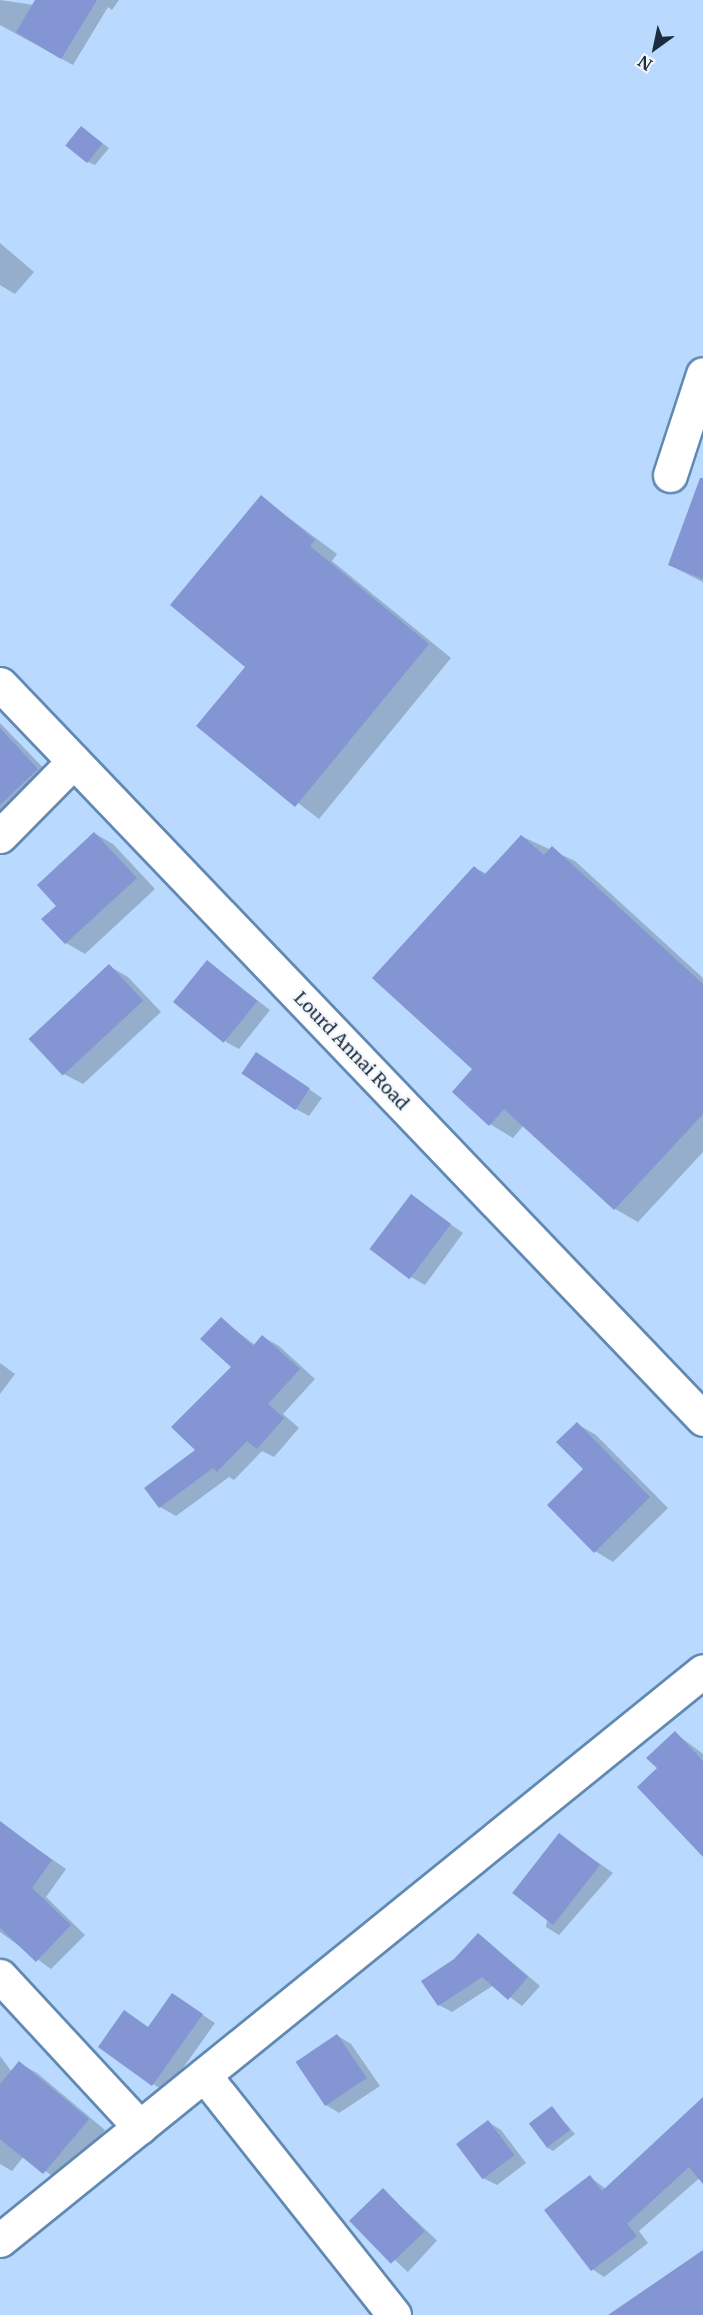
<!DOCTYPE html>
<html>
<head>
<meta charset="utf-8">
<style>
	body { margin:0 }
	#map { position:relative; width:703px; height:2315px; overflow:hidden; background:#b9dafe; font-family:Merriweather,serif }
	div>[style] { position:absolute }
	.shadow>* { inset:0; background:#0003; transform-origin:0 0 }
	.building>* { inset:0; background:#8395d3; transform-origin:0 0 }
	.roads { filter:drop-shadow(2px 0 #6289b2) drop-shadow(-2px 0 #6289b2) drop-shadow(0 2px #6289b2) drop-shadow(0 -2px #6289b2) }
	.minor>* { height:33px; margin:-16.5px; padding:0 16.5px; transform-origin:16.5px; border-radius:16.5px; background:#fff }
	span { translate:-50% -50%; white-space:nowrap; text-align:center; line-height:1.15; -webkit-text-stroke:4.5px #f3f7fc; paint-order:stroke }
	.street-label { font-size:18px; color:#1c2c3d }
	.north { position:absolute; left:625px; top:18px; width:60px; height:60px; -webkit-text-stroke:4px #f3f7fc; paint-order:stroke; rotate:213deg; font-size:16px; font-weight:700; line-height:24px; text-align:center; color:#1c2c3d }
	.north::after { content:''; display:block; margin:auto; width:21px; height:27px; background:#1c2c3d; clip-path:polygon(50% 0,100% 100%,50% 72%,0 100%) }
</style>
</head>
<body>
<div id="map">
	<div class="shadow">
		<div style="clip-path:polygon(0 0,34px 5px,37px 0,119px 0,112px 10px,108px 7px,73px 65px,0 25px)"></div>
		<div style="clip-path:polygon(82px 128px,109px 148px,95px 165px,88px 162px)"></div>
		<div style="clip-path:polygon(0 243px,34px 272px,15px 294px,0 285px)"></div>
		<div style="clip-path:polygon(261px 497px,337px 554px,332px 561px,451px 658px,319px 819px,198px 726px,247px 667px)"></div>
		<div style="clip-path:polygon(703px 521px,703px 582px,669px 565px)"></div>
		<div style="clip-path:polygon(0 723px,54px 779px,15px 816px,0 812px)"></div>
		<div style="clip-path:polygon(94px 833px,113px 844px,155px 889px,85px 954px,66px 943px,58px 906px)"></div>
		<div style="clip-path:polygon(521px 836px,575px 861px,703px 978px,703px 1152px,638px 1222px,615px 1209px,524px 1125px,513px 1138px,490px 1124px,474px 1069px,475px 868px,487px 874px)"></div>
		<div style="clip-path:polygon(207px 962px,270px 1010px,239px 1049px,226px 1042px)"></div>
		<div style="clip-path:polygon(109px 966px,128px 977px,161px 1012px,83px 1084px,64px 1074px)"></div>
		<div style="clip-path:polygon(257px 1054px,322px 1098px,309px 1116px,296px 1109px)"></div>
		<div style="clip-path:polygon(411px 1196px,463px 1233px,425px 1285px,411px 1277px)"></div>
		<div style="clip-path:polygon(221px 1319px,255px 1345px,263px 1337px,279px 1346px,315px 1379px,283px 1414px,299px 1428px,274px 1457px,262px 1451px,234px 1480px,229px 1477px,176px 1516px,160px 1507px,197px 1450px,233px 1367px)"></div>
		<div style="clip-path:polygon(0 1363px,15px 1374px,0 1394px)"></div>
		<div style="clip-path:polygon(577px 1424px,596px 1435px,668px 1508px,613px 1562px,595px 1551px)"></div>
		<div style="clip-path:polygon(675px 1733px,703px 1754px,703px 1855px,659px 1768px)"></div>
		<div style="clip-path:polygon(3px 1825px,66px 1869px,46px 1897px,85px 1935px,51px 1969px,0 1932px)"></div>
		<div style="clip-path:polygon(559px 1835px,613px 1873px,559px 1935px,546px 1927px)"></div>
		<div style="clip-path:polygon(479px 1934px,540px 1986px,522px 2006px,494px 1985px,452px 2012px,439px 2005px,455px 1960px)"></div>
		<div style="clip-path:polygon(173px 1995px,215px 2023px,166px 2092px,153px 2084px,149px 2028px)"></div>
		<div style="clip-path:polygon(338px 2036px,351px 2044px,380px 2086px,339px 2113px,326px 2105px)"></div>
		<div style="clip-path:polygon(0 2056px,12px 2072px,19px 2063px,37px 2073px,105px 2130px,61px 2182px,24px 2156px,12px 2171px,0 2164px)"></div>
		<div style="clip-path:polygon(552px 2108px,575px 2134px,553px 2151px,546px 2147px)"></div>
		<div style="clip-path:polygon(703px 2113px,703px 2175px,639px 2231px,648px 2243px,604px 2277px,592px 2269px,590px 2177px,606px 2189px)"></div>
		<div style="clip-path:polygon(488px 2122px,501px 2130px,526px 2163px,497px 2185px,483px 2178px)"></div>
		<div style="left:383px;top:2190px;width:74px;height:43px;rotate:43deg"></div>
	</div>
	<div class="building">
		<div style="clip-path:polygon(35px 0,97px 0,61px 59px,16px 32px)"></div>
		<div style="left:81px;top:126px;width:28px;height:25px;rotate:39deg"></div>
		<div style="clip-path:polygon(700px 478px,703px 478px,703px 579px,668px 565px)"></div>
		<div style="clip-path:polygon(261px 495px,315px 540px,310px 546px,429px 644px,295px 807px,196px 726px,245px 667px,170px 605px)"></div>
		<div style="clip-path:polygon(0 728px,38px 769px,0 805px)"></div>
		<div style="clip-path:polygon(94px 832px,137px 878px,65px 944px,41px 919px,56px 906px,37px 885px)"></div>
		<div style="clip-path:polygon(521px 835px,544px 855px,552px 846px,703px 984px,703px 1114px,614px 1210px,504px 1109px,489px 1126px,452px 1092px,472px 1069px,372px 978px,474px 866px,484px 875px)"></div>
		<div style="left:207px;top:960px;width:65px;height:54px;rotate:39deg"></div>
		<div style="left:109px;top:964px;width:50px;height:110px;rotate:47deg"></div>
		<div style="left:256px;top:1052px;width:65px;height:26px;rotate:34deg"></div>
		<div style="left:411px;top:1194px;width:50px;height:69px;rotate:37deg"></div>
		<div style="clip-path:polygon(221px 1317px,253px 1346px,262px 1335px,300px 1369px,268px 1404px,284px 1418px,257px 1449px,247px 1441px,217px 1472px,213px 1468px,159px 1508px,144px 1488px,195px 1450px,171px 1427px,231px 1367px,200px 1339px)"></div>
		<div style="clip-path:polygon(577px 1422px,650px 1497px,594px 1553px,547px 1505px,583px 1469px,556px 1442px)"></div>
		<div style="clip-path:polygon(675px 1731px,703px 1761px,703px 1857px,637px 1787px,657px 1768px,646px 1758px)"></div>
		<div style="clip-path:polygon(0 1821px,52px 1860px,32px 1888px,71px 1925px,36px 1962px,0 1928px)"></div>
		<div style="left:559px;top:1833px;width:52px;height:76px;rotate:38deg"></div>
		<div style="clip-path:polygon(478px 1933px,528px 1977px,508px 2000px,482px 1977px,438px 2006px,421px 1981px,454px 1959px)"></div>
		<div style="clip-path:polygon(172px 1993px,203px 2014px,152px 2086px,98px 2047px,124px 2010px,148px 2027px)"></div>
		<div style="left:337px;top:2034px;width:53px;height:50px;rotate:56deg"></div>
		<div style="clip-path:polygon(19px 2061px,89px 2119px,43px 2174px,0 2139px,0 2084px)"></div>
		<div style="clip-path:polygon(703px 2097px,703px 2184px,689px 2167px,627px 2224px,637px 2236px,591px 2271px,544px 2210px,590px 2175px,602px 2191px)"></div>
		<div style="left:552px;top:2106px;width:30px;height:29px;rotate:53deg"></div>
		<div style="left:488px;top:2120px;width:44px;height:40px;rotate:53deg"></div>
		<div style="left:383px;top:2188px;width:60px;height:47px;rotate:46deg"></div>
		<div style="clip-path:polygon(703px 2250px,703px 2315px,608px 2315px)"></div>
	</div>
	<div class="roads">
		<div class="minor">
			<div style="left:670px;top:475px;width:106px;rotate:-71.9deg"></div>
			<div style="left:0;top:684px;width:1017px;rotate:46.27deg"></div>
			<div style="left:0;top:836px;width:105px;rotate:-45.4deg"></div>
			<div style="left:0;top:1976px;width:206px;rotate:47.2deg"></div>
			<div style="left:204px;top:2075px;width:306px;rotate:51.6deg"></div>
			<div style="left:0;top:2240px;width:904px;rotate:-38.99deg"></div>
		</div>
	</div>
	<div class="street-label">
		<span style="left:351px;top:1051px;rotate:46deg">Lourd Annai Road</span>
	</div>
	<div class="north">N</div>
</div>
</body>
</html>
